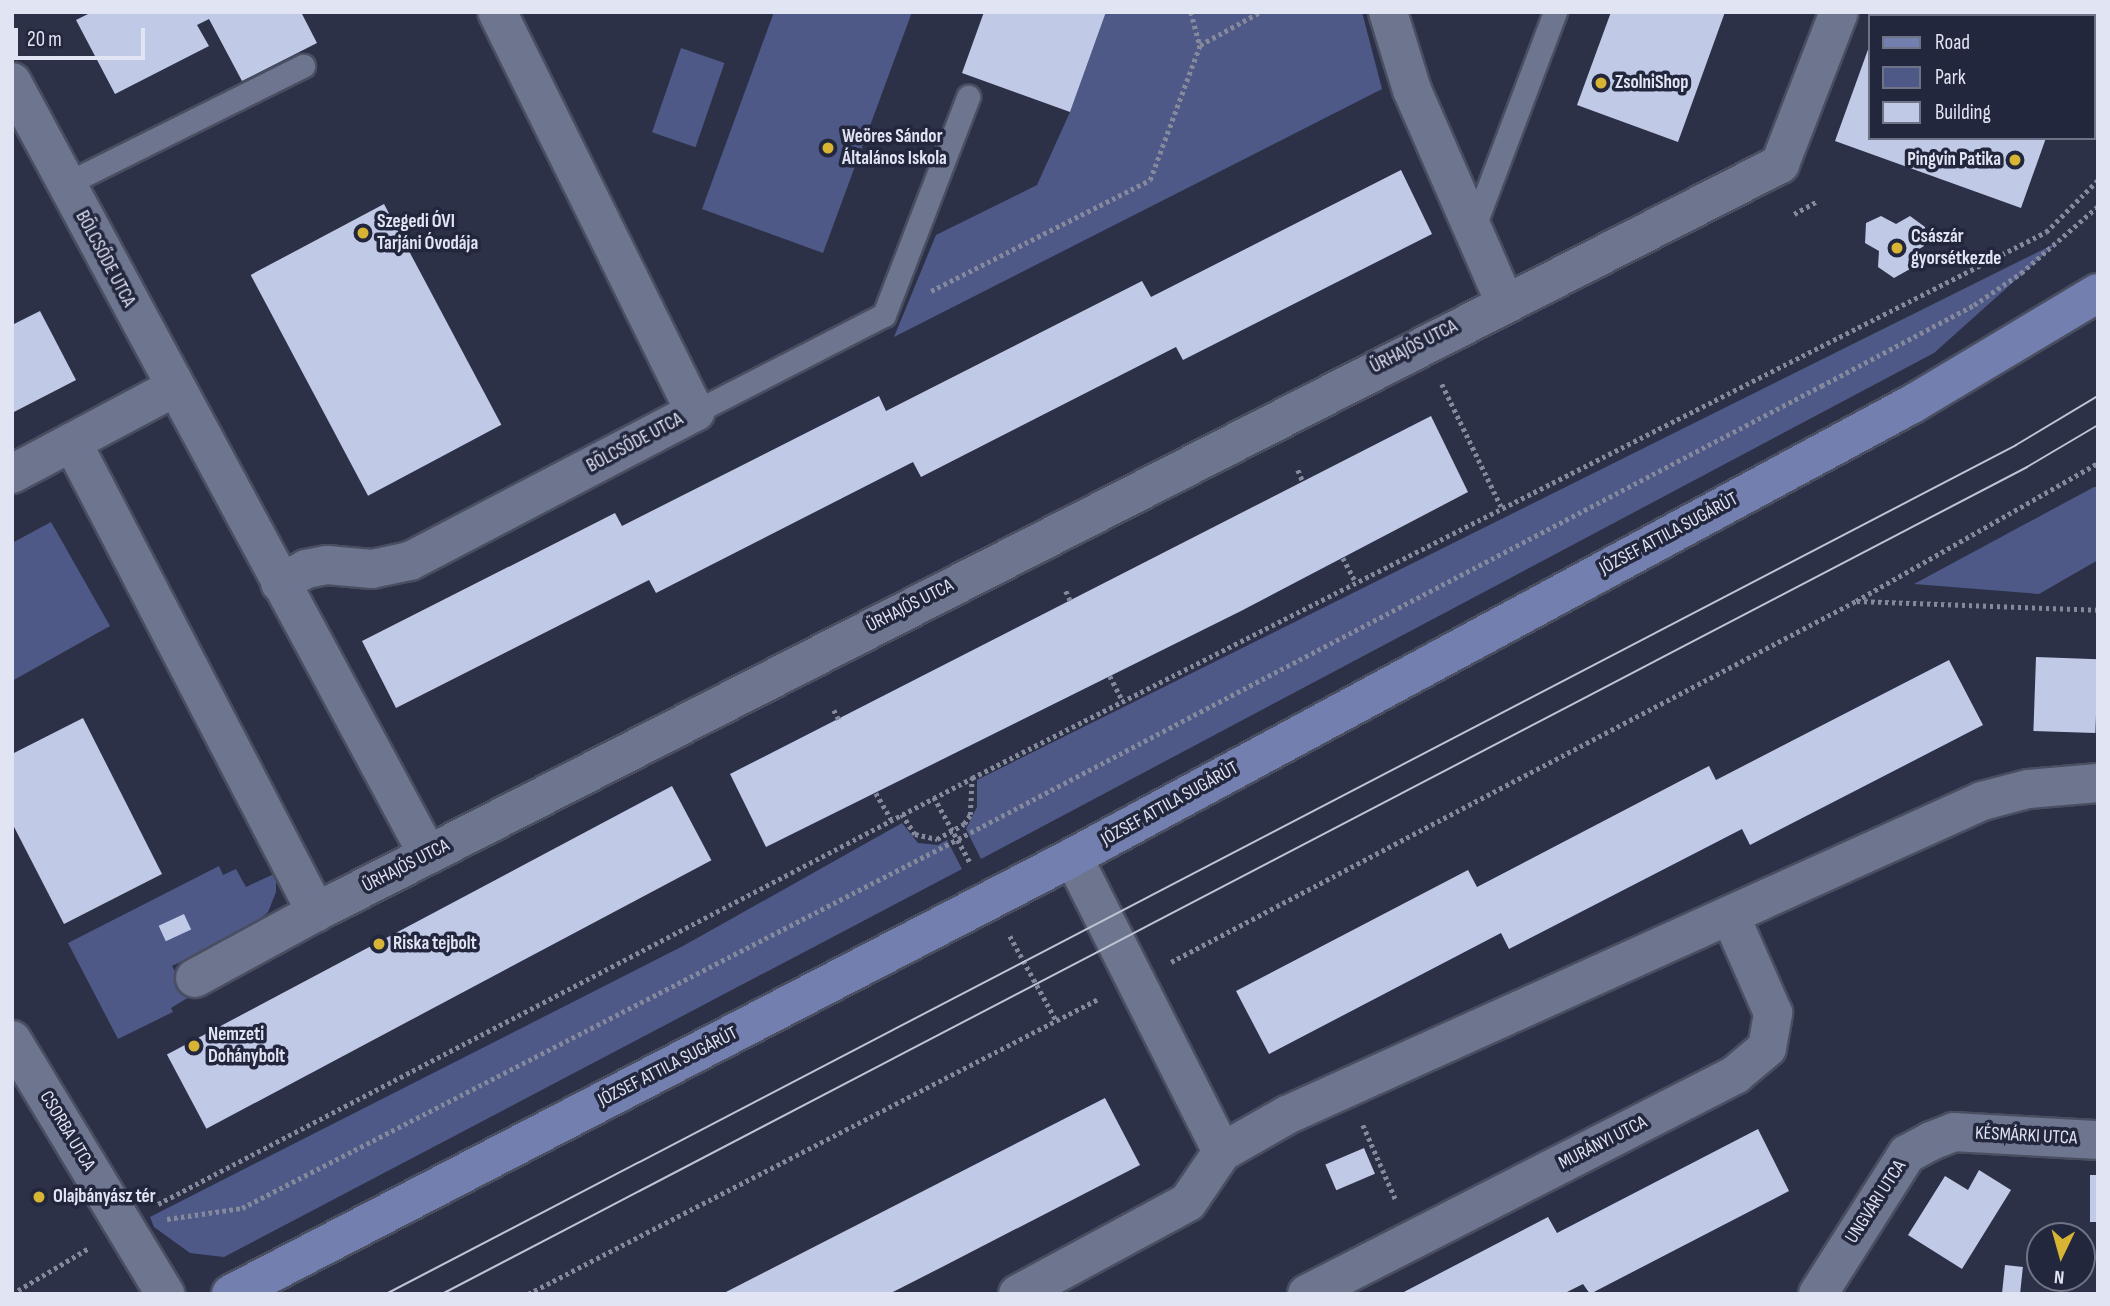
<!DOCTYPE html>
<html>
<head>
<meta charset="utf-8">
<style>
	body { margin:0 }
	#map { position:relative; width:2110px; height:1306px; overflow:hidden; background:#2c3148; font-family:"Sofia Sans Condensed",sans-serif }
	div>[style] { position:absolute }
	.green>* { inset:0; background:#4e5987; transform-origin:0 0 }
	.building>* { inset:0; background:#c0c9e6; transform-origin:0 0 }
	.path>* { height:4.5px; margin-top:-2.25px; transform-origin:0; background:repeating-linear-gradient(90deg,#85899c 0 3.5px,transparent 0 7px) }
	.roads { filter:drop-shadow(2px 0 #494e61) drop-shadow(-2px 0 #494e61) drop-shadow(0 2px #494e61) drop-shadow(0 -2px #494e61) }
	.lane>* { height:23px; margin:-11.5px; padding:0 11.5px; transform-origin:11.5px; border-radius:11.5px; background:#6e758f }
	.street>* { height:38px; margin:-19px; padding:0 19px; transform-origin:19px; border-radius:19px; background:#6e758f }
	.primary>* { height:38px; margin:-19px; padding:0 19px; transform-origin:19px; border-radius:19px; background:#737faf }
	.tram>* { height:2px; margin:-1px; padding:0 1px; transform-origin:1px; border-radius:1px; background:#bfc4d4 }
	.dots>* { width:19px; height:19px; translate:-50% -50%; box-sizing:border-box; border:4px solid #22273e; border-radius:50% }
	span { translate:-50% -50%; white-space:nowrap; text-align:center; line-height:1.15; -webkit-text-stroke:7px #22273e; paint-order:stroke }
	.poi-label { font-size:19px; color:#e0e4f3; font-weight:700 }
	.left { translate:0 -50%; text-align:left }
	.right { translate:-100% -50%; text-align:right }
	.street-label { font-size:19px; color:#e0e4f3 }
	.frame { position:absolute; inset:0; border:14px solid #e0e4f3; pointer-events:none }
	.legend { position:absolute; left:1868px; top:14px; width:228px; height:126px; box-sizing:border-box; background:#22273e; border:2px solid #6e7386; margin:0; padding:9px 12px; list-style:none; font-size:21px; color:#e0e4f3 }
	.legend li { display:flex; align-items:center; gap:14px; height:35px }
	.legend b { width:35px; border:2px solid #6e7386 }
	.north { position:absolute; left:2026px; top:1222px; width:70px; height:70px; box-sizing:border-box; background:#22273e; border:2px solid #6e7386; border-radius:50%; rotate:185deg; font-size:19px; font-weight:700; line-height:28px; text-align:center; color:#e0e4f3 }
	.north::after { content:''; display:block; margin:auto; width:24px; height:32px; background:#d7b434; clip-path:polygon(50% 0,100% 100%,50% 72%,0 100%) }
	.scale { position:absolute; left:14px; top:28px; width:131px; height:32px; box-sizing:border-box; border:4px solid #e0e4f3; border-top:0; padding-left:9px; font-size:21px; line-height:24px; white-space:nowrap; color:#e0e4f3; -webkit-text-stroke:5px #22273e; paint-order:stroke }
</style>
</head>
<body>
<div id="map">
	<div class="green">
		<div style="clip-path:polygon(774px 12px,912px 12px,823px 253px,702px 209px)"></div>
		<div style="clip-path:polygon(1106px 12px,1362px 12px,1382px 89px,894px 337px,936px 235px,1037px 185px,1070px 112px)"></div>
		<div style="left:681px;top:48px;width:46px;height:89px;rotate:19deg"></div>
		<div style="clip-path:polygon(2058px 242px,1934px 353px,981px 859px,966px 829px,977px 807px,977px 780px)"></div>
		<div style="clip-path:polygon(2094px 487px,2098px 487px,2098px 560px,2039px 594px,1914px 584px)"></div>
		<div style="clip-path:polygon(51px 522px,110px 626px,12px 681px,12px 543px)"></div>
		<div style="clip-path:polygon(902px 823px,918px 843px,938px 845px,947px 840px,962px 869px,224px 1257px,190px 1253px,154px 1227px,150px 1217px,683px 946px)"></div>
		<div style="clip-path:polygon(219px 866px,223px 875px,236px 869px,246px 887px,276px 873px,276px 892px,268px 912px,248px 929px,172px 966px,189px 997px,171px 1008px,173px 1012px,118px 1039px,68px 943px)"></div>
	</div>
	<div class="building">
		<div style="clip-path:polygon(92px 12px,301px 12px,317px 43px,242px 81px,209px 19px,197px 25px,209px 46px,115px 94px,76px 20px)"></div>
		<div style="clip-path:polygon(984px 12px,1106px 12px,1070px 112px,962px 73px)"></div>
		<div style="clip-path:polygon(1611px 12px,1725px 12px,1678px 142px,1577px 105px)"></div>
		<div style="clip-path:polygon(1881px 12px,2091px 12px,1880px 16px)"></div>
		<div style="clip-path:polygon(1870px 44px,1870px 138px,2046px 138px,2021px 208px,1835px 141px)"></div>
		<div style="clip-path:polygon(1401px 170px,1432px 234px,1183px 360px,1176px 347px,921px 477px,913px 462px,656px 593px,649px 580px,396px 708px,362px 641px,615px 513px,622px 526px,879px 396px,886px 411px,1142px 281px,1151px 297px)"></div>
		<div style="left:384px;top:204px;width:250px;height:151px;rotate:62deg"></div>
		<div style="clip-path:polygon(1881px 216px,1896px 224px,1910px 216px,1925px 227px,1924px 246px,1911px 254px,1910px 269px,1894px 278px,1878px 267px,1879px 251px,1865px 243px,1866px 223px)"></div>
		<div style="clip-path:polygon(40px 311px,76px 380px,12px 413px,12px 325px)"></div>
		<div style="clip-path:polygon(1431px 416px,1468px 492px,1241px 611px,766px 847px,730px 774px)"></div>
		<div style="left:2036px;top:657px;width:62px;height:74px;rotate:2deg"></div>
		<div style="clip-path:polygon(1949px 660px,1983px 725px,1750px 845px,1742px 829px,1509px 949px,1501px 933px,1269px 1054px,1236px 991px,1468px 870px,1477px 887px,1709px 766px,1716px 780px)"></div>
		<div style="clip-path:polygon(83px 718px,162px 874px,64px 924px,12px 823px,12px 754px)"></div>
		<div style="left:672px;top:786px;width:84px;height:572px;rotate:62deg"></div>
		<div style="left:184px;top:914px;width:17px;height:28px;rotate:65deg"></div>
		<div style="clip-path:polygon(1105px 1098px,1140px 1165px,944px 1266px,889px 1294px,722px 1294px)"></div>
		<div style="clip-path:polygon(1758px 1129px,1789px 1191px,1590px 1294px,1583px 1284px,1563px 1294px,1400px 1294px,1548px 1217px,1557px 1233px)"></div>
		<div style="left:1364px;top:1148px;width:28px;height:42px;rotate:67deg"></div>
		<div style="clip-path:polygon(1979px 1170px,2011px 1190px,1962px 1269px,1908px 1235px,1945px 1176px,1968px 1190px)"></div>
		<div style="left:2090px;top:1175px;width:8px;height:47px"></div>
		<div style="left:2005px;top:1265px;width:18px;height:29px;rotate:6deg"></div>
	</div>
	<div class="path">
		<div style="left:1191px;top:12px;width:34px;rotate:75deg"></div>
		<div style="left:1794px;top:214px;width:25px;rotate:-29deg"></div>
		<div style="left:931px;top:291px;width:246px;rotate:-26.9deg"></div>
		<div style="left:1150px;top:180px;width:144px;rotate:-69.7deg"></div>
		<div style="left:1200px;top:45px;width:68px;rotate:-28.8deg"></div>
		<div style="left:1442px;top:384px;width:136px;rotate:64.2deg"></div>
		<div style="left:1298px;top:470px;width:13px;rotate:67deg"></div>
		<div style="left:1343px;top:558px;width:26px;rotate:62deg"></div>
		<div style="left:1066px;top:591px;width:12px;rotate:66deg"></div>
		<div style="left:1857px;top:601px;width:241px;rotate:2.1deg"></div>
		<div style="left:1110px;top:676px;width:27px;rotate:63deg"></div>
		<div style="left:834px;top:710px;width:11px;rotate:63deg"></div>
		<div style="left:876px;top:793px;width:30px;rotate:60deg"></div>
		<div style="left:934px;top:797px;width:77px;rotate:61.1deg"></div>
		<div style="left:902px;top:814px;width:24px;rotate:57deg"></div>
		<div style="left:915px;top:834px;width:23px;rotate:13deg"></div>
		<div style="left:937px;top:839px;width:31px;rotate:-29deg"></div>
		<div style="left:964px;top:824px;width:11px;rotate:-56deg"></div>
		<div style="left:970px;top:815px;width:37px;rotate:-87deg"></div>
		<div style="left:1010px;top:936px;width:96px;rotate:61.3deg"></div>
		<div style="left:1171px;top:962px;width:774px;rotate:-27.79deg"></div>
		<div style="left:1856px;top:601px;width:279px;rotate:-29.7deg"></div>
		<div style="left:1363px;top:1125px;width:82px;rotate:66.3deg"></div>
		<div style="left:158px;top:1204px;width:919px;rotate:-27.62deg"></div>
		<div style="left:972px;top:778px;width:1205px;rotate:-26.95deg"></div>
		<div style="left:2046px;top:232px;width:74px;rotate:-45deg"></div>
		<div style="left:167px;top:1219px;width:76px;rotate:-8.3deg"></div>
		<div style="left:242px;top:1208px;width:805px;rotate:-27.26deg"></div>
		<div style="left:958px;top:839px;width:975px;rotate:-27.7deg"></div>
		<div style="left:1821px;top:386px;width:173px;rotate:-27.9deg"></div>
		<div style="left:1974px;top:305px;width:57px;rotate:-34.2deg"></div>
		<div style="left:2021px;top:273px;width:102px;rotate:-41deg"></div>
		<div style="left:12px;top:1294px;width:90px;rotate:-30.9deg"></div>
		<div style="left:528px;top:1294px;width:642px;rotate:-27.36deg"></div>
	</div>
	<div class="roads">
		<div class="lane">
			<div style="left:66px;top:184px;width:265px;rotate:-26.5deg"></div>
			<div style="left:1473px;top:229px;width:232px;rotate:-69.3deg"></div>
			<div style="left:695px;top:412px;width:212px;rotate:-27.2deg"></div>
			<div style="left:884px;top:315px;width:234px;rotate:-68.9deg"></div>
		</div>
		<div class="street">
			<div style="left:1388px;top:12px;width:82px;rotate:72.9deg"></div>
			<div style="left:1412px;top:90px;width:230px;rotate:66.4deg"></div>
			<div style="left:12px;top:82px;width:878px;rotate:61.71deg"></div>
			<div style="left:72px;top:442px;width:530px;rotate:62.56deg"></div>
			<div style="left:316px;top:912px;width:1644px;rotate:-27.06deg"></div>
			<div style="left:1780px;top:164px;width:163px;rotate:-68.8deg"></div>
			<div style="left:12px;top:474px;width:183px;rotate:-28deg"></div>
			<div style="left:280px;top:583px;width:30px;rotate:-28deg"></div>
			<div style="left:306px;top:569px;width:21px;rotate:-11deg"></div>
			<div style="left:327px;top:565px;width:45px;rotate:5.1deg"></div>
			<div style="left:372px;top:569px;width:39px;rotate:-12deg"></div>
			<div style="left:410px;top:561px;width:322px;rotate:-27.6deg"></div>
			<div style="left:695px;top:412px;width:446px;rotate:-116.3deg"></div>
			<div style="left:1073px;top:857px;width:330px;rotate:63.2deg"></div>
			<div style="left:195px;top:978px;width:138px;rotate:-28.6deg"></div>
			<div style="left:12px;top:1040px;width:297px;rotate:58.9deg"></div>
			<div style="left:1018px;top:1294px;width:193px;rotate:-28.4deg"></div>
			<div style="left:1188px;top:1202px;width:60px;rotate:-55.8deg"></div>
			<div style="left:1222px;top:1152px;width:75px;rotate:-29.6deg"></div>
			<div style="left:1287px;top:1115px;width:763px;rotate:-24.31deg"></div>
			<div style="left:1982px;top:801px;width:48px;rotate:-14.6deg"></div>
			<div style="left:2028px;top:789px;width:70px;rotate:-4.9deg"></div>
			<div style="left:1307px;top:1294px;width:481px;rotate:-27.1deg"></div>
			<div style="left:1735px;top:1075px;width:42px;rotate:-40.2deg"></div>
			<div style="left:1767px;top:1048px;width:36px;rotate:-80deg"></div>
			<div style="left:1773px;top:1013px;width:107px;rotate:-113.7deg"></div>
			<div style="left:1818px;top:1294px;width:166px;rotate:-57.6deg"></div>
			<div style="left:1907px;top:1154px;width:27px;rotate:-28deg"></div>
			<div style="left:1931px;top:1141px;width:25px;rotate:-21deg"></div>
			<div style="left:1954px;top:1132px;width:144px;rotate:3.2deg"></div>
		</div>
		<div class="primary">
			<div style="left:231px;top:1294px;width:949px;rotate:-27.43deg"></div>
			<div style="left:1073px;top:857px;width:956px;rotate:-28.36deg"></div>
			<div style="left:1914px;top:403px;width:214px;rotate:-30.9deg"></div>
		</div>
	</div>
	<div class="tram">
		<div style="left:386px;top:1294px;width:1838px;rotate:-27.51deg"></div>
		<div style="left:2016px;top:445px;width:96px;rotate:-30.9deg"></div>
		<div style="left:442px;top:1294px;width:1788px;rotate:-27.55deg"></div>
		<div style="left:2027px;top:467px;width:82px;rotate:-30.6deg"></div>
	</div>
	<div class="dots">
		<div style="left:1601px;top:83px;background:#d7b434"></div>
		<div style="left:828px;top:148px;background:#d7b434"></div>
		<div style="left:2015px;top:160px;background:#d7b434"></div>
		<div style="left:363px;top:233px;background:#d7b434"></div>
		<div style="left:1897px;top:248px;background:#d7b434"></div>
		<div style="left:379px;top:944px;background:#d7b434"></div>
		<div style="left:194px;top:1046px;background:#d7b434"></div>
		<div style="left:39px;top:1197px;background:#d7b434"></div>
	</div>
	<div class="poi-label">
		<span class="left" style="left:1615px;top:83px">ZsolniShop</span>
		<span class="left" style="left:842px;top:148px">Weöres Sándor<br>Általános Iskola</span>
		<span class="right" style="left:2001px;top:160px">Pingvin Patika</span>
		<span class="left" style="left:377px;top:233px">Szegedi ÓVI<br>Tarjáni Óvodája</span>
		<span class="left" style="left:1911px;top:248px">Császár<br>gyorsétkezde</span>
		<span class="left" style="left:393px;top:944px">Riska tejbolt</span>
		<span class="left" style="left:208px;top:1046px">Nemzeti<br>Dohánybolt</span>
		<span class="left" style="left:53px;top:1197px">Olajbányász tér</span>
	</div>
	<div class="street-label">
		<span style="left:105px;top:259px;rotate:62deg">BÖLCSŐDE UTCA</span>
		<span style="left:1414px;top:347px;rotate:-27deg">ŰRHAJÓS UTCA</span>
		<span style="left:635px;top:443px;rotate:-28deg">BÖLCSŐDE UTCA</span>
		<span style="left:1669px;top:534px;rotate:-28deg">JÓZSEF ATTILA SUGÁRÚT</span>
		<span style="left:910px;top:606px;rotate:-27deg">ŰRHAJÓS UTCA</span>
		<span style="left:1170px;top:804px;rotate:-29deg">JÓZSEF ATTILA SUGÁRÚT</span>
		<span style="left:406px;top:866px;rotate:-27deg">ŰRHAJÓS UTCA</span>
		<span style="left:668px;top:1067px;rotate:-27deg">JÓZSEF ATTILA SUGÁRÚT</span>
		<span style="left:67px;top:1131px;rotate:59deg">CSORBA UTCA</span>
		<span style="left:2026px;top:1136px;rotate:3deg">KÉSMÁRKI UTCA</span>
		<span style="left:1603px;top:1143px;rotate:-27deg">MURÁNYI UTCA</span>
		<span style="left:1876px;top:1202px;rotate:-57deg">UNGVÁRI UTCA</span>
	</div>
	<div class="frame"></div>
	<ul class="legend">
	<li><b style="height:9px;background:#737faf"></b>Road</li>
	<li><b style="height:19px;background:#4e5987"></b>Park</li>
	<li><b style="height:19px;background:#c0c9e6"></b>Building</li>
	</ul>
	<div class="north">N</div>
	<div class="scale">20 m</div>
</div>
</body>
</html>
